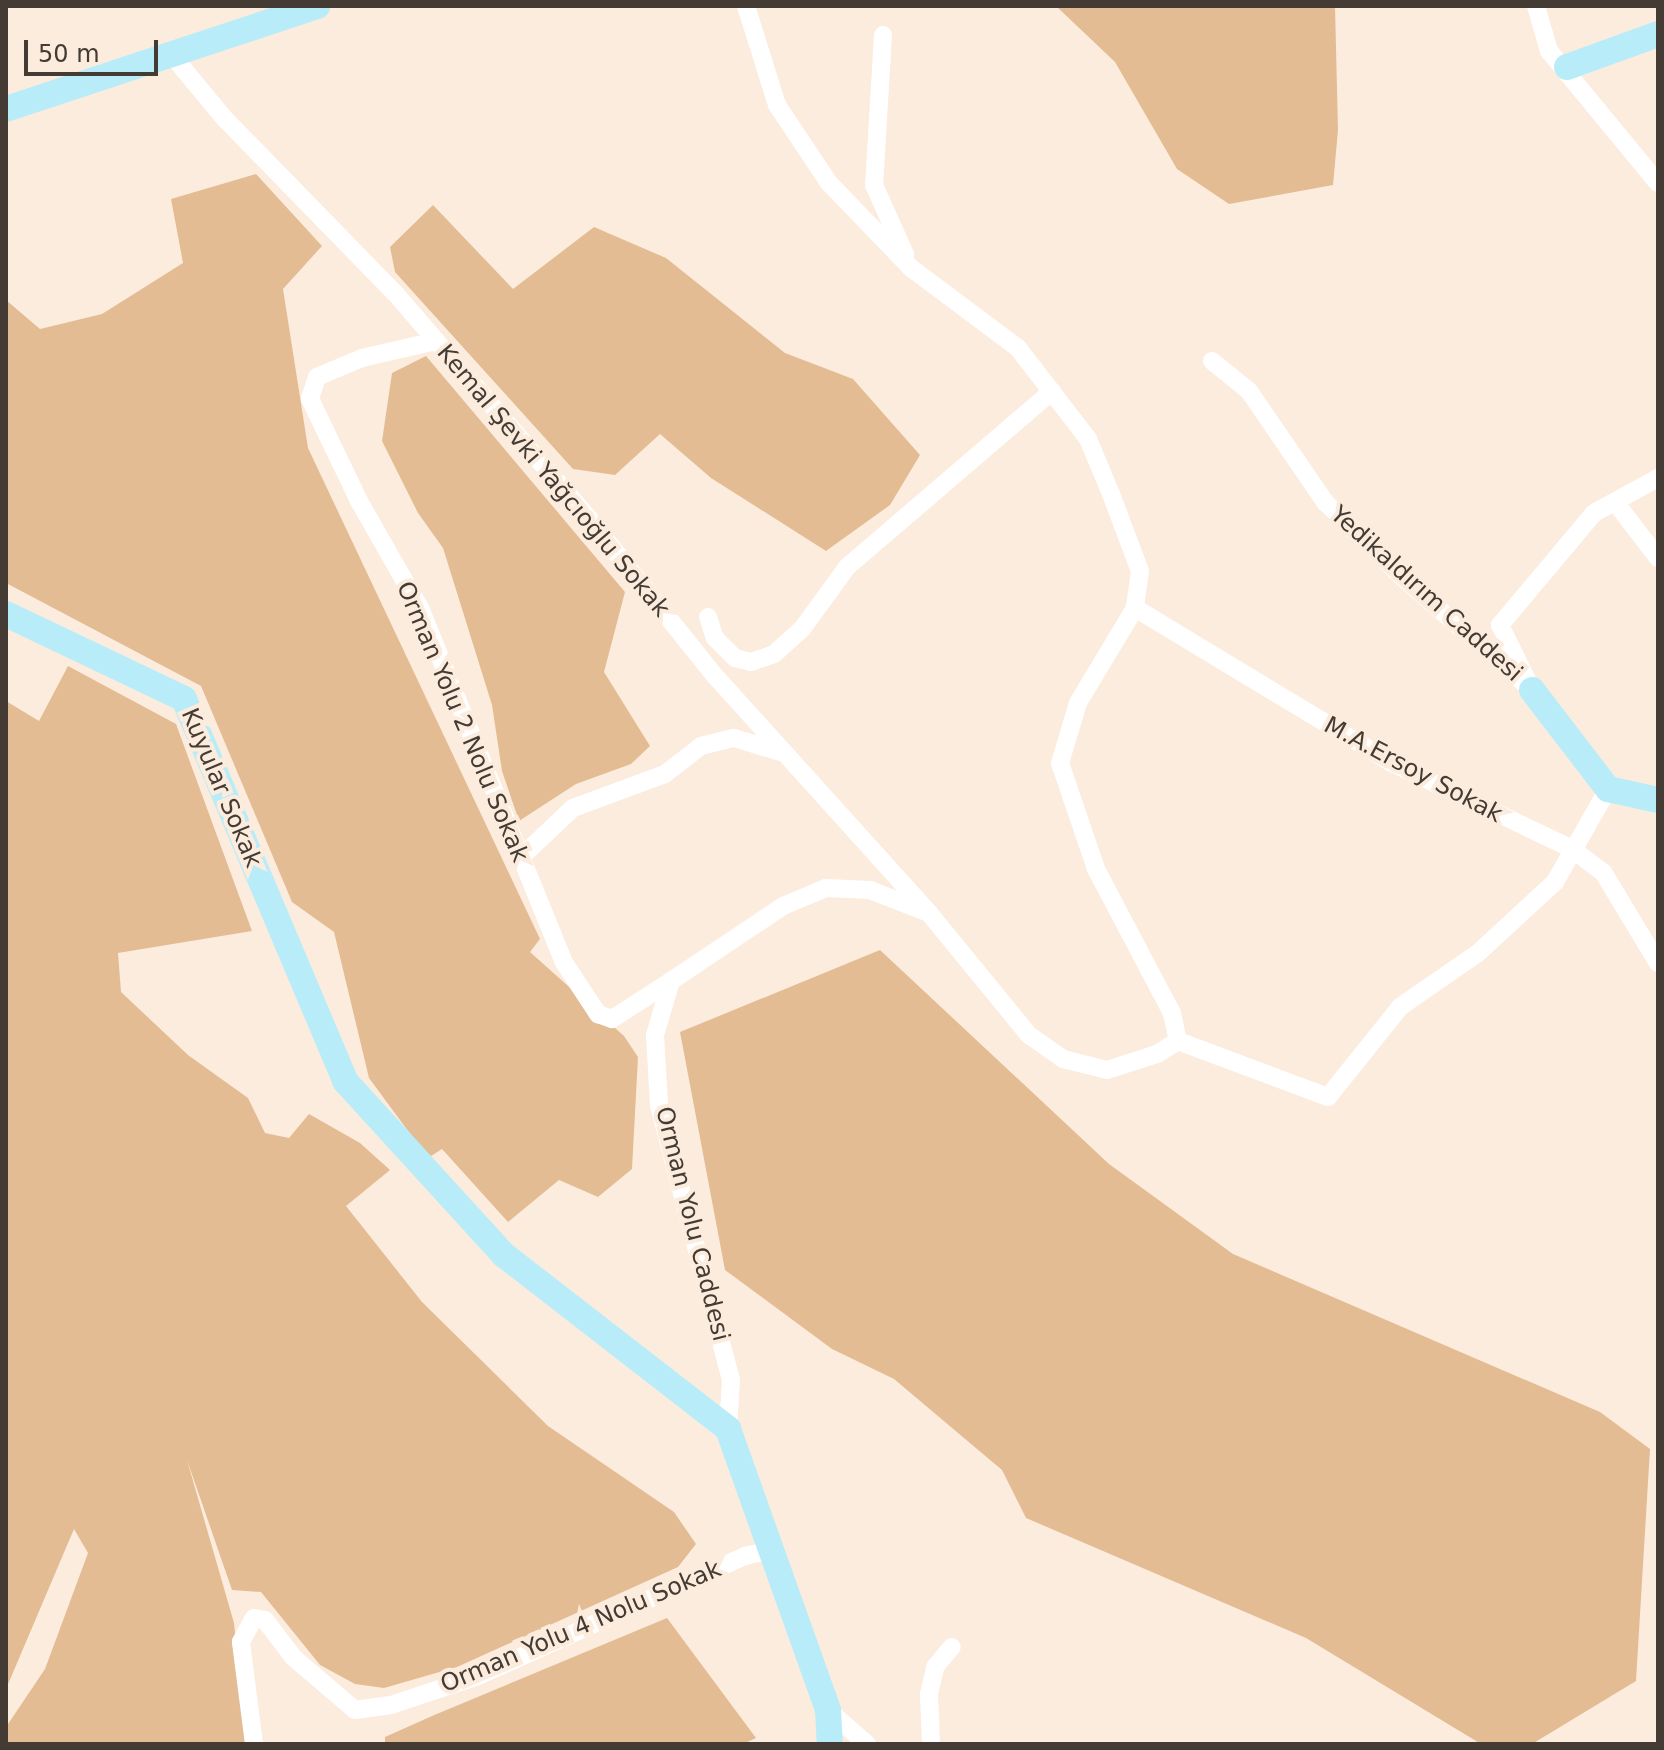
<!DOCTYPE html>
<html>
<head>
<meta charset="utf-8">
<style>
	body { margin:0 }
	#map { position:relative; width:1664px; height:1750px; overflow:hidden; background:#fcecdd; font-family:"DejaVu Sans",sans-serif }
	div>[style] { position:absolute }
	.green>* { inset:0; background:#e4bc94 }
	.street>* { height:18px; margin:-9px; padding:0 9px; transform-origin:9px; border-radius:9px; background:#fff }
	.secondary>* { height:26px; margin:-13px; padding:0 13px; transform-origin:13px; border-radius:13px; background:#b9ecf9 }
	span { translate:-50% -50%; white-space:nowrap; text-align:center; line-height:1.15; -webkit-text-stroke:8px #fcecdd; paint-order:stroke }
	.street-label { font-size:24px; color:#433b34 }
	.frame { position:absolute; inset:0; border:8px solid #433b34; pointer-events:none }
	.scale { position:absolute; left:24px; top:40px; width:134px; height:36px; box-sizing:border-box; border:4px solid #433b34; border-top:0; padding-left:10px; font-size:24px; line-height:28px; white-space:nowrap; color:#433b34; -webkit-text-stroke:6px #fcecdd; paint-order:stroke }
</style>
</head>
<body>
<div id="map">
	<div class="green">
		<div style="clip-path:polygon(1056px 6px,1335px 6px,1338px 130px,1333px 185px,1229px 204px,1177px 169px,1115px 62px)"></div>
		<div style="clip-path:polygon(256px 174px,322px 246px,283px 289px,308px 448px,540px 939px,530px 952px,624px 1036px,638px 1057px,632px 1169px,598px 1197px,559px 1180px,508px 1222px,442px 1149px,428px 1158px,369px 1078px,334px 932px,292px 902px,201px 686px,6px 583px,6px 300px,40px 329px,102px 314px,183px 263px,171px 199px)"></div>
		<div style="clip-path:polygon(433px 205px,513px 289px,594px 227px,666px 258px,785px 353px,853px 379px,920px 455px,890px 505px,826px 551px,711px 478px,660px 434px,615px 475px,573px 469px,395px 272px,390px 247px)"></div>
		<div style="clip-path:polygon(426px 356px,625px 592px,604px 672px,650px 746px,631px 764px,576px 784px,519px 821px,502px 771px,492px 705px,443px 548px,418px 513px,382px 441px,392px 373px)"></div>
		<div style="clip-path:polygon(68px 666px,176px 724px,252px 931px,118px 953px,121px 992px,188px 1055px,248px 1098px,265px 1133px,289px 1138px,309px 1114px,360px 1143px,390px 1170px,346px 1206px,422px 1302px,548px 1426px,674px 1512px,696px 1544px,678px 1567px,457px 1667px,384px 1688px,355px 1684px,320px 1665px,261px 1592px,232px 1590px,187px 1460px,234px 1623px,246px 1744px,6px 1744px,6px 1727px,45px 1669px,88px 1553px,74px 1529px,6px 1689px,6px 701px,39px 721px)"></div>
		<div style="clip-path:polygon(880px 950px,1109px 1164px,1233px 1254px,1600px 1412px,1650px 1449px,1636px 1681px,1532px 1744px,1481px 1744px,1306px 1638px,1026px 1518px,1002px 1470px,894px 1379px,832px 1349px,725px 1270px,680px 1032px)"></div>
		<div style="clip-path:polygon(667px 1618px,756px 1738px,743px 1744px,385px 1744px,385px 1737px,432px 1716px)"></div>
	</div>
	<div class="street">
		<div style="left:746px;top:6px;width:104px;rotate:72.6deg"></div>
		<div style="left:777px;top:105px;width:94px;rotate:56.3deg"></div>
		<div style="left:829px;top:183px;width:118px;rotate:46deg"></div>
		<div style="left:911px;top:268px;width:134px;rotate:36.8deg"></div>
		<div style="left:1018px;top:348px;width:115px;rotate:52.4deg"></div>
		<div style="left:1088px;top:439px;width:60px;rotate:67.3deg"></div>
		<div style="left:1111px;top:494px;width:82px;rotate:69.4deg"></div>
		<div style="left:1140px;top:571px;width:37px;rotate:98deg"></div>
		<div style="left:1135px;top:608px;width:111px;rotate:121deg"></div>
		<div style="left:1078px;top:703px;width:63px;rotate:106.7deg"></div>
		<div style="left:1060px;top:763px;width:112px;rotate:71.2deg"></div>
		<div style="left:1096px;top:869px;width:163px;rotate:62.2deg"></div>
		<div style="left:1172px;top:1013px;width:29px;rotate:78deg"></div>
		<div style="left:1536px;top:6px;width:47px;rotate:73.9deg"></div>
		<div style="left:1549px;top:51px;width:171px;rotate:50.5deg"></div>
		<div style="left:883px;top:35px;width:150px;rotate:93.4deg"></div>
		<div style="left:874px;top:185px;width:76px;rotate:65.8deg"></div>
		<div style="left:171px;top:54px;width:85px;rotate:50.3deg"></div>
		<div style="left:225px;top:119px;width:243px;rotate:45.7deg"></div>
		<div style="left:395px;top:293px;width:293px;rotate:49.3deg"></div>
		<div style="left:586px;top:515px;width:208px;rotate:51.3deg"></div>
		<div style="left:716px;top:677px;width:318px;rotate:47.9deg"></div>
		<div style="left:436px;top:341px;width:76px;rotate:167.1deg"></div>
		<div style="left:362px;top:358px;width:49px;rotate:157.1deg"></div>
		<div style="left:317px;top:377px;width:23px;rotate:108deg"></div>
		<div style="left:310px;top:399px;width:113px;rotate:64.3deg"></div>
		<div style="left:359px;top:501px;width:123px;rotate:60.3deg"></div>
		<div style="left:420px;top:608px;width:381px;rotate:67.9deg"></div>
		<div style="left:563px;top:961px;width:64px;rotate:56.6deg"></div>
		<div style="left:598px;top:1014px;width:15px;rotate:20deg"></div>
		<div style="left:612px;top:1019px;width:70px;rotate:-32.8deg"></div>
		<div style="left:1212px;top:361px;width:48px;rotate:39deg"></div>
		<div style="left:1249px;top:391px;width:135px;rotate:55.6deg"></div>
		<div style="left:1325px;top:502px;width:107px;rotate:44.2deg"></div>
		<div style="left:1402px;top:577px;width:172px;rotate:41deg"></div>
		<div style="left:1615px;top:502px;width:71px;rotate:52.5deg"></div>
		<div style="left:1135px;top:608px;width:298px;rotate:31.1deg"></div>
		<div style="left:1390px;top:762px;width:202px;rotate:25.5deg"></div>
		<div style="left:1572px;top:849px;width:39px;rotate:37deg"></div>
		<div style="left:1603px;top:872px;width:106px;rotate:58.9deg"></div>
		<div style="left:708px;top:617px;width:22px;rotate:72deg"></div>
		<div style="left:715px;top:638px;width:28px;rotate:45deg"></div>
		<div style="left:735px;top:658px;width:16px;rotate:14deg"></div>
		<div style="left:751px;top:662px;width:24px;rotate:-19deg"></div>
		<div style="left:774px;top:654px;width:38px;rotate:-42deg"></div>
		<div style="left:802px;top:629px;width:77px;rotate:-54deg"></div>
		<div style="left:847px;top:567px;width:270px;rotate:-40.6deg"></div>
		<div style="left:1529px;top:684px;width:66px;rotate:-116.2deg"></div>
		<div style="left:1500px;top:625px;width:146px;rotate:-50deg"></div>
		<div style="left:1594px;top:513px;width:73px;rotate:-28.7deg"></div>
		<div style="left:519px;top:859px;width:74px;rotate:-43.4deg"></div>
		<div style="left:573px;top:808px;width:98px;rotate:-20.3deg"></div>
		<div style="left:665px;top:774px;width:46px;rotate:-37.9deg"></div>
		<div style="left:701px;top:746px;width:34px;rotate:-14deg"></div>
		<div style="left:734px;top:738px;width:52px;rotate:16.7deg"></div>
		<div style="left:1178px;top:1041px;width:160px;rotate:20.5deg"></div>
		<div style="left:1328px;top:1097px;width:115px;rotate:-51.3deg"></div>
		<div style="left:1400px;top:1007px;width:95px;rotate:-34.7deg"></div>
		<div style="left:1478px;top:953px;width:105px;rotate:-42.7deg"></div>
		<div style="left:1555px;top:882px;width:107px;rotate:-60.3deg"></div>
		<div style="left:728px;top:1429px;width:49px;rotate:-86.5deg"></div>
		<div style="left:731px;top:1380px;width:284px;rotate:-104.7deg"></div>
		<div style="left:659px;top:1105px;width:70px;rotate:-93.3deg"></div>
		<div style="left:655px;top:1035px;width:56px;rotate:-73.5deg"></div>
		<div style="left:671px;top:981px;width:135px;rotate:-33.8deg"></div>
		<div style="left:783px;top:906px;width:47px;rotate:-22.7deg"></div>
		<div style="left:826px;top:888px;width:44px;rotate:2.6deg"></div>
		<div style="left:870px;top:890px;width:63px;rotate:21.3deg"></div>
		<div style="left:929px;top:913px;width:158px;rotate:50.7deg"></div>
		<div style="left:1029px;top:1035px;width:42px;rotate:35.2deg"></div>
		<div style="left:1063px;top:1059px;width:45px;rotate:14deg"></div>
		<div style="left:1107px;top:1070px;width:52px;rotate:-17.7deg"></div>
		<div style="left:1157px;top:1054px;width:25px;rotate:-32deg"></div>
		<div style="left:828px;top:1710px;width:52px;rotate:41.1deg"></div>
		<div style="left:254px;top:1744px;width:103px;rotate:-97.3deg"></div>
		<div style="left:241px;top:1642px;width:27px;rotate:-62deg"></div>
		<div style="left:254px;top:1618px;width:11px;rotate:10deg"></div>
		<div style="left:265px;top:1620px;width:48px;rotate:52.7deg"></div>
		<div style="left:294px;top:1658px;width:80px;rotate:40.4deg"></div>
		<div style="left:355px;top:1710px;width:36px;rotate:-8deg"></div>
		<div style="left:391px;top:1705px;width:92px;rotate:-18.4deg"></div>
		<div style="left:478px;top:1676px;width:293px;rotate:-24.2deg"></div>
		<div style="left:745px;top:1556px;width:27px;rotate:-13deg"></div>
		<div style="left:931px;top:1744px;width:50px;rotate:-92.3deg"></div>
		<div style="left:929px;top:1694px;width:28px;rotate:-77deg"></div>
		<div style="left:935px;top:1667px;width:26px;rotate:-50deg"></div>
	</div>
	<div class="secondary">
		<div style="left:1567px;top:67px;width:97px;rotate:-19.9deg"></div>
		<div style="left:6px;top:109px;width:328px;rotate:-18.3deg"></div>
		<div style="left:6px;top:614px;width:197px;rotate:25.5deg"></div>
		<div style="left:184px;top:699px;width:415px;rotate:67.1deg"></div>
		<div style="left:345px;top:1081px;width:236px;rotate:47.6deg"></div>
		<div style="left:504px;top:1255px;width:284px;rotate:37.8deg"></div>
		<div style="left:728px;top:1429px;width:298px;rotate:70.4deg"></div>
		<div style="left:828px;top:1710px;width:34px;rotate:87deg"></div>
		<div style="left:1532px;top:690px;width:125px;rotate:52.5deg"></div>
		<div style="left:1608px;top:789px;width:51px;rotate:12.4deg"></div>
	</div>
	<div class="street-label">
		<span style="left:553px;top:481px;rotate:50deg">Kemal Şevki Yağcıoğlu Sokak</span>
		<span style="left:1426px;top:594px;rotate:42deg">Yedikaldırım Caddesi</span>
		<span style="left:462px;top:722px;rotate:67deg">Orman Yolu 2 Nolu Sokak</span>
		<span style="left:1413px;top:770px;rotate:28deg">M.A.Ersoy Sokak</span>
		<span style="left:221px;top:788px;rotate:67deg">Kuyular Sokak</span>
		<span style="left:692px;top:1224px;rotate:76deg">Orman Yolu Caddesi</span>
		<span style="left:581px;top:1627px;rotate:-23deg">Orman Yolu 4 Nolu Sokak</span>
	</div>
	<div class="frame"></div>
	<div class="scale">50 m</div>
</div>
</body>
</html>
